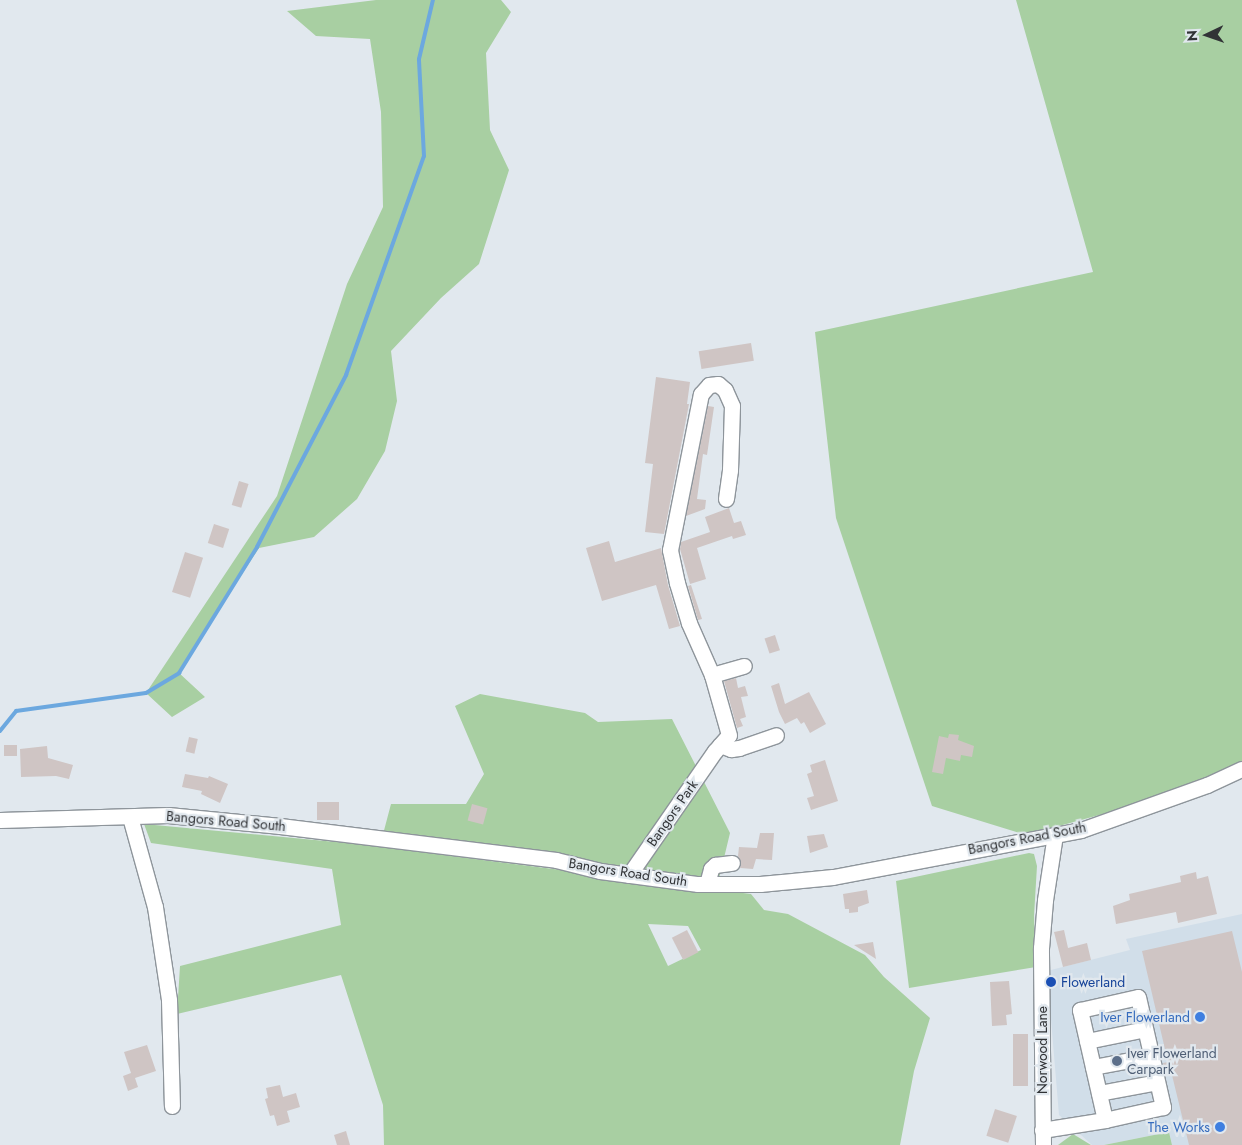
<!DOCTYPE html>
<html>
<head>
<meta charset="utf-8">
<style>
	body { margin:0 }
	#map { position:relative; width:1242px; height:1145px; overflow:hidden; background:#e1e8ee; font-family:Jost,sans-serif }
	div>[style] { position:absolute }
	.built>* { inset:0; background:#d1dee9 }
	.green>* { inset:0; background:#a8cfa2 }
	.stream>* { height:4px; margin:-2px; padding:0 2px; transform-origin:2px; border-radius:2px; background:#6ca8df }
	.building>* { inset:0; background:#cfc5c4; transform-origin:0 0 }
	.roads { filter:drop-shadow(1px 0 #8e959b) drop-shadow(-1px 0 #8e959b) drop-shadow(0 1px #8e959b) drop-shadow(0 -1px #8e959b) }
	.minor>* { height:15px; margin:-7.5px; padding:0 7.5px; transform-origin:7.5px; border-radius:7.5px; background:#fff }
	.dots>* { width:14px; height:14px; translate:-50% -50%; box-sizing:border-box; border:2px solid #e1e8ee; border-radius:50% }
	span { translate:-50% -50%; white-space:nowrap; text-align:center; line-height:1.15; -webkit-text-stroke:4.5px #e1e8ee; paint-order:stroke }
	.street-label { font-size:14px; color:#313336 }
	.transit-label { font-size:14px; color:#164399 }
	.left { translate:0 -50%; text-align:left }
	.shop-label { font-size:14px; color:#366cbe }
	.right { translate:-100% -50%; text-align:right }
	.service-label { font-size:14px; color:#4e5e75 }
	.north { position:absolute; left:1182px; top:10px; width:50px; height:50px; -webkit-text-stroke:4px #e1e8ee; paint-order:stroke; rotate:267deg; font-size:14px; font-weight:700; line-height:20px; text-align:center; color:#313336 }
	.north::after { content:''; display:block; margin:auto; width:18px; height:22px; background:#313336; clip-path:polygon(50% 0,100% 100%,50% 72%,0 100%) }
</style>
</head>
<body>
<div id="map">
	<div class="built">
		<div style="clip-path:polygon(1242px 914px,1242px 1145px,1172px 1145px,1169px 1132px,1104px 1145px,1092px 1145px,1059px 1115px,1047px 971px,1130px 950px,1126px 939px)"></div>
	</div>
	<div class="green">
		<div style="clip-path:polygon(376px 0,501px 0,511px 12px,486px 53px,490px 130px,509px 170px,479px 264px,441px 298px,391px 351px,397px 401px,385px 451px,357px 499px,314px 537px,259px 548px,178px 672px,205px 697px,172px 717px,146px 693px,277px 496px,347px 284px,383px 207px,381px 112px,370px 39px,316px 36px,287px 11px)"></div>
		<div style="clip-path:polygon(1016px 0,1242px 0,1242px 769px,1180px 793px,1026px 835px,932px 806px,836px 518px,815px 332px,1093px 272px)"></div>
		<div style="clip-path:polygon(480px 694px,585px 713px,598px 722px,672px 719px,730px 833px,718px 883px,382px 838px,391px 804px,466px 804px,484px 774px,455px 706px)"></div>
		<div style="clip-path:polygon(evenodd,144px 824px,357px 844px,751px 894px,764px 910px,788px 914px,865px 955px,884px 977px,930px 1018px,914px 1071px,900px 1145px,384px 1145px,383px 1105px,341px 975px,177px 1014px,180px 966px,341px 925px,332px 869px,151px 843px,144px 824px,648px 924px,688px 926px,701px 950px,668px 966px,648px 924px)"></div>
		<div style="clip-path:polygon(1029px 853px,1034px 854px,1037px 866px,1034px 916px,1036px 967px,909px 988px,896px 881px)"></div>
		<div style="clip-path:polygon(1169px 1132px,1172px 1145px,1104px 1145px)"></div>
		<div style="clip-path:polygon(1073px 1134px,1091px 1145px,1058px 1145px)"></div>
	</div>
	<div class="stream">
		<div style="left:0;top:731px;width:26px;rotate:-51deg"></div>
		<div style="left:16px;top:711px;width:131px;rotate:-7.9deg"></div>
		<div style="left:146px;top:693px;width:39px;rotate:-31deg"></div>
		<div style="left:179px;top:673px;width:148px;rotate:-58.2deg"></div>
		<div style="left:257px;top:547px;width:194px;rotate:-62.6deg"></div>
		<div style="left:346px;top:375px;width:232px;rotate:-70.4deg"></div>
		<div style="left:424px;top:156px;width:97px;rotate:-93deg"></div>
		<div style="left:419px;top:59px;width:61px;rotate:-76.7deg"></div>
	</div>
	<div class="building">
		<div style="left:751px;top:343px;width:18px;height:53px;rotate:81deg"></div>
		<div style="clip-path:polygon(656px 377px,690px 382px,687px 404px,689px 404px,664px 534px,645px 532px,653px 464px,645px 463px)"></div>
		<div style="clip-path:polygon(708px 406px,714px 407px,707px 455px,703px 454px,697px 499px,706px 500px,705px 509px,686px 516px)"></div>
		<div style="left:239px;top:481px;width:10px;height:25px;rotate:17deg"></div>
		<div style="clip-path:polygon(729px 508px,734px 523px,741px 521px,746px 535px,733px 539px,732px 536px,697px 548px,706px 579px,690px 584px,680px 549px,681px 542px,710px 532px,705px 517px)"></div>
		<div style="left:214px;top:524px;width:16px;height:20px;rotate:18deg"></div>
		<div style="clip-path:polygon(609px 541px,615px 562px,661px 548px,668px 585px,680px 626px,669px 629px,656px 585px,602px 601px,586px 548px)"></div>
		<div style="left:185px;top:552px;width:19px;height:42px;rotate:18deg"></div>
		<div style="clip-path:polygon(691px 585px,702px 619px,698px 620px,688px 586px)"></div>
		<div style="left:775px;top:635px;width:16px;height:11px;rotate:72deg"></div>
		<div style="clip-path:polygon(736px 678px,738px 688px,745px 686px,748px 696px,741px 697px,746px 717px,740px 719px,743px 726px,737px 728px,724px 681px)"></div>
		<div style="clip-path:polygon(779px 683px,785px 704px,809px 692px,826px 724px,810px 733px,804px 722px,801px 724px,797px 718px,785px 724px,779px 712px,771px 686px)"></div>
		<div style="clip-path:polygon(949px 734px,959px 735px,958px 740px,974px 746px,972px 757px,961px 755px,960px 761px,946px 758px,943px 774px,932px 772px,939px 736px,948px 738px)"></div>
		<div style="left:189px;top:737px;width:9px;height:15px;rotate:13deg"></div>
		<div style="left:4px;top:745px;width:13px;height:11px"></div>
		<div style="clip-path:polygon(47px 746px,48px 758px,73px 765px,69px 779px,56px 776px,21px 777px,20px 749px)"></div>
		<div style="clip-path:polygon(825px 760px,838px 801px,811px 810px,807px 798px,814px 796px,807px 774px,812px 772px,810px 765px)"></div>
		<div style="clip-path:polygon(185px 774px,208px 778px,209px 776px,228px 784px,220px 803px,201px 794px,202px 791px,182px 787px)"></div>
		<div style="left:317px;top:802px;width:22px;height:18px"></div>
		<div style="left:472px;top:804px;width:16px;height:17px;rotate:15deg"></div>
		<div style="clip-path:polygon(760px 833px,774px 833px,772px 860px,756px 859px,753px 869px,740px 868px,741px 862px,738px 856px,739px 847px,757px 848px)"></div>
		<div style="clip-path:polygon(824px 834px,828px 847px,810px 853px,807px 836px)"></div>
		<div style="clip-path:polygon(1196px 872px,1197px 879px,1208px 876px,1217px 914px,1178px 923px,1176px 912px,1116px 924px,1113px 906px,1130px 900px,1129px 894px,1181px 882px,1180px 876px)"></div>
		<div style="clip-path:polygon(867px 890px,869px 903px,858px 907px,858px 912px,849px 913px,849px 909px,845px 909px,843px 894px)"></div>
		<div style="left:687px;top:930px;width:25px;height:17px;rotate:63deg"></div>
		<div style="clip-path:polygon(1064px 930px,1068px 948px,1087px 943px,1091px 960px,1063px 967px,1054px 932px)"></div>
		<div style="clip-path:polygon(1232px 931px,1242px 972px,1242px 1145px,1189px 1145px,1171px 1071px,1165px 1073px,1163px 1063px,1168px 1062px,1142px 951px)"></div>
		<div style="clip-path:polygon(873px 942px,876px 959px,854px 945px)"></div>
		<div style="clip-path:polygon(1009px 981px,1012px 1014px,1006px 1015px,1007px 1025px,992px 1026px,990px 982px)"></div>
		<div style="left:1013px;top:1034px;width:15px;height:52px"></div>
		<div style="clip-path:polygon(147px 1045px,156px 1071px,135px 1078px,138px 1087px,128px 1091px,123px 1076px,131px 1073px,124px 1052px)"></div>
		<div style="clip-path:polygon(280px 1085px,283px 1097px,296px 1093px,300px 1107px,287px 1111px,290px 1122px,277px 1126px,274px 1115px,270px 1116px,265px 1099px,268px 1098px,266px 1088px)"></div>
		<div style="left:995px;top:1109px;width:23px;height:28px;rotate:18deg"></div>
		<div style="clip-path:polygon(346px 1131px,350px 1145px,337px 1145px,334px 1135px)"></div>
	</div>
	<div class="roads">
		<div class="minor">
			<div style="left:712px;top:675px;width:33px;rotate:-16deg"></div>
			<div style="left:720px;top:745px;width:12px;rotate:20deg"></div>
			<div style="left:731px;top:749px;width:8px;rotate:-7deg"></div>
			<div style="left:739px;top:748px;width:39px;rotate:-19deg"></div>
			<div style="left:130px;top:817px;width:93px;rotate:74.5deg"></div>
			<div style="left:155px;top:907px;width:94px;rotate:81.4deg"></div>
			<div style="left:169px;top:1000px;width:106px;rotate:88.4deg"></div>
			<div style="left:0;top:820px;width:168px;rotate:-1.7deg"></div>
			<div style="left:168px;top:815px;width:113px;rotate:5.6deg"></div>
			<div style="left:280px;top:826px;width:278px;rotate:7deg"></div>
			<div style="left:556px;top:860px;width:45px;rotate:14deg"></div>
			<div style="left:600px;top:871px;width:99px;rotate:7.6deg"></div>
			<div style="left:698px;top:884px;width:62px"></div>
			<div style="left:760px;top:884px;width:73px;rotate:-5.5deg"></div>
			<div style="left:833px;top:877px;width:252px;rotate:-10.7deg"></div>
			<div style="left:1081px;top:830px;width:134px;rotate:-19.7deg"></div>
			<div style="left:1207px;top:785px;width:38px;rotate:-25deg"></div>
			<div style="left:629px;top:875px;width:151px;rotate:-55.3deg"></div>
			<div style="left:715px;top:751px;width:21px;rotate:-49deg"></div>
			<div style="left:729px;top:735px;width:62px;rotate:-105.8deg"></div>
			<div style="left:712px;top:675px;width:57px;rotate:-113.9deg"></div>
			<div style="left:689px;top:623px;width:42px;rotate:-106.7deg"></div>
			<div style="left:677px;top:583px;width:34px;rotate:-102deg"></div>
			<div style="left:670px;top:550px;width:159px;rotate:-78.8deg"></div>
			<div style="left:701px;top:394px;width:12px;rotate:-48deg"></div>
			<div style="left:709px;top:385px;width:9px;rotate:-6deg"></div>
			<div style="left:718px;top:384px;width:9px;rotate:41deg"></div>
			<div style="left:725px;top:390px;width:17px;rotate:66deg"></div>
			<div style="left:732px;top:406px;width:64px;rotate:91.8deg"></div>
			<div style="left:730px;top:470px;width:29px;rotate:98deg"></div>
			<div style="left:707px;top:884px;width:16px;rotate:-75deg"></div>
			<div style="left:711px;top:869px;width:6px;rotate:-45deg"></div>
			<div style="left:715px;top:865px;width:17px;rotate:-7deg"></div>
			<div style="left:1138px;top:997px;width:113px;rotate:77.2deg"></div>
			<div style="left:1163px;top:1107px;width:59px;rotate:167.4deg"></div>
			<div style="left:1105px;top:1120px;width:113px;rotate:-102.8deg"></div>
			<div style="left:1080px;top:1010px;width:59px;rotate:-12.6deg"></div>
			<div style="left:1087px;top:1041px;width:59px;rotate:-11.7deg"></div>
			<div style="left:1093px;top:1067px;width:59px;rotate:-10.7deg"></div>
			<div style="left:1099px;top:1093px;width:59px;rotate:-10.7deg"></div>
			<div style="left:1042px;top:1130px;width:64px;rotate:-9deg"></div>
			<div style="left:1043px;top:1145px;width:197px;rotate:-90.6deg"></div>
			<div style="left:1041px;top:948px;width:48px;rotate:-85.2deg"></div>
			<div style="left:1045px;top:900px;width:66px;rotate:-81.3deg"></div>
		</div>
	</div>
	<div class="dots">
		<div style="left:1051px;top:982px;background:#1a4fb4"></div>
		<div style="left:1200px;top:1017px;background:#3f7fe0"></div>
		<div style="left:1117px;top:1061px;background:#5c6f8a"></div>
		<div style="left:1220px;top:1127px;background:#3f7fe0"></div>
	</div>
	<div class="street-label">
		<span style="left:672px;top:813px;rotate:-55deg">Bangors Park</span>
		<span style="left:226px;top:821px;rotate:5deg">Bangors Road South</span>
		<span style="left:1027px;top:838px;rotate:-11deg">Bangors Road South</span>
		<span style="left:628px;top:872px;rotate:9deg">Bangors Road South</span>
		<span style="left:1042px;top:1050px;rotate:-90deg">Norwood Lane</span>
	</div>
	<div class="transit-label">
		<span class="left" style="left:1061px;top:982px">Flowerland</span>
	</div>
	<div class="shop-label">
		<span class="right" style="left:1190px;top:1017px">Iver Flowerland</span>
		<span class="right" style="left:1210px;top:1127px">The Works</span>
	</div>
	<div class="service-label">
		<span class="left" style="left:1127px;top:1061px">Iver Flowerland<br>Carpark</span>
	</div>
	<div class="north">N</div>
</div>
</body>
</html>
